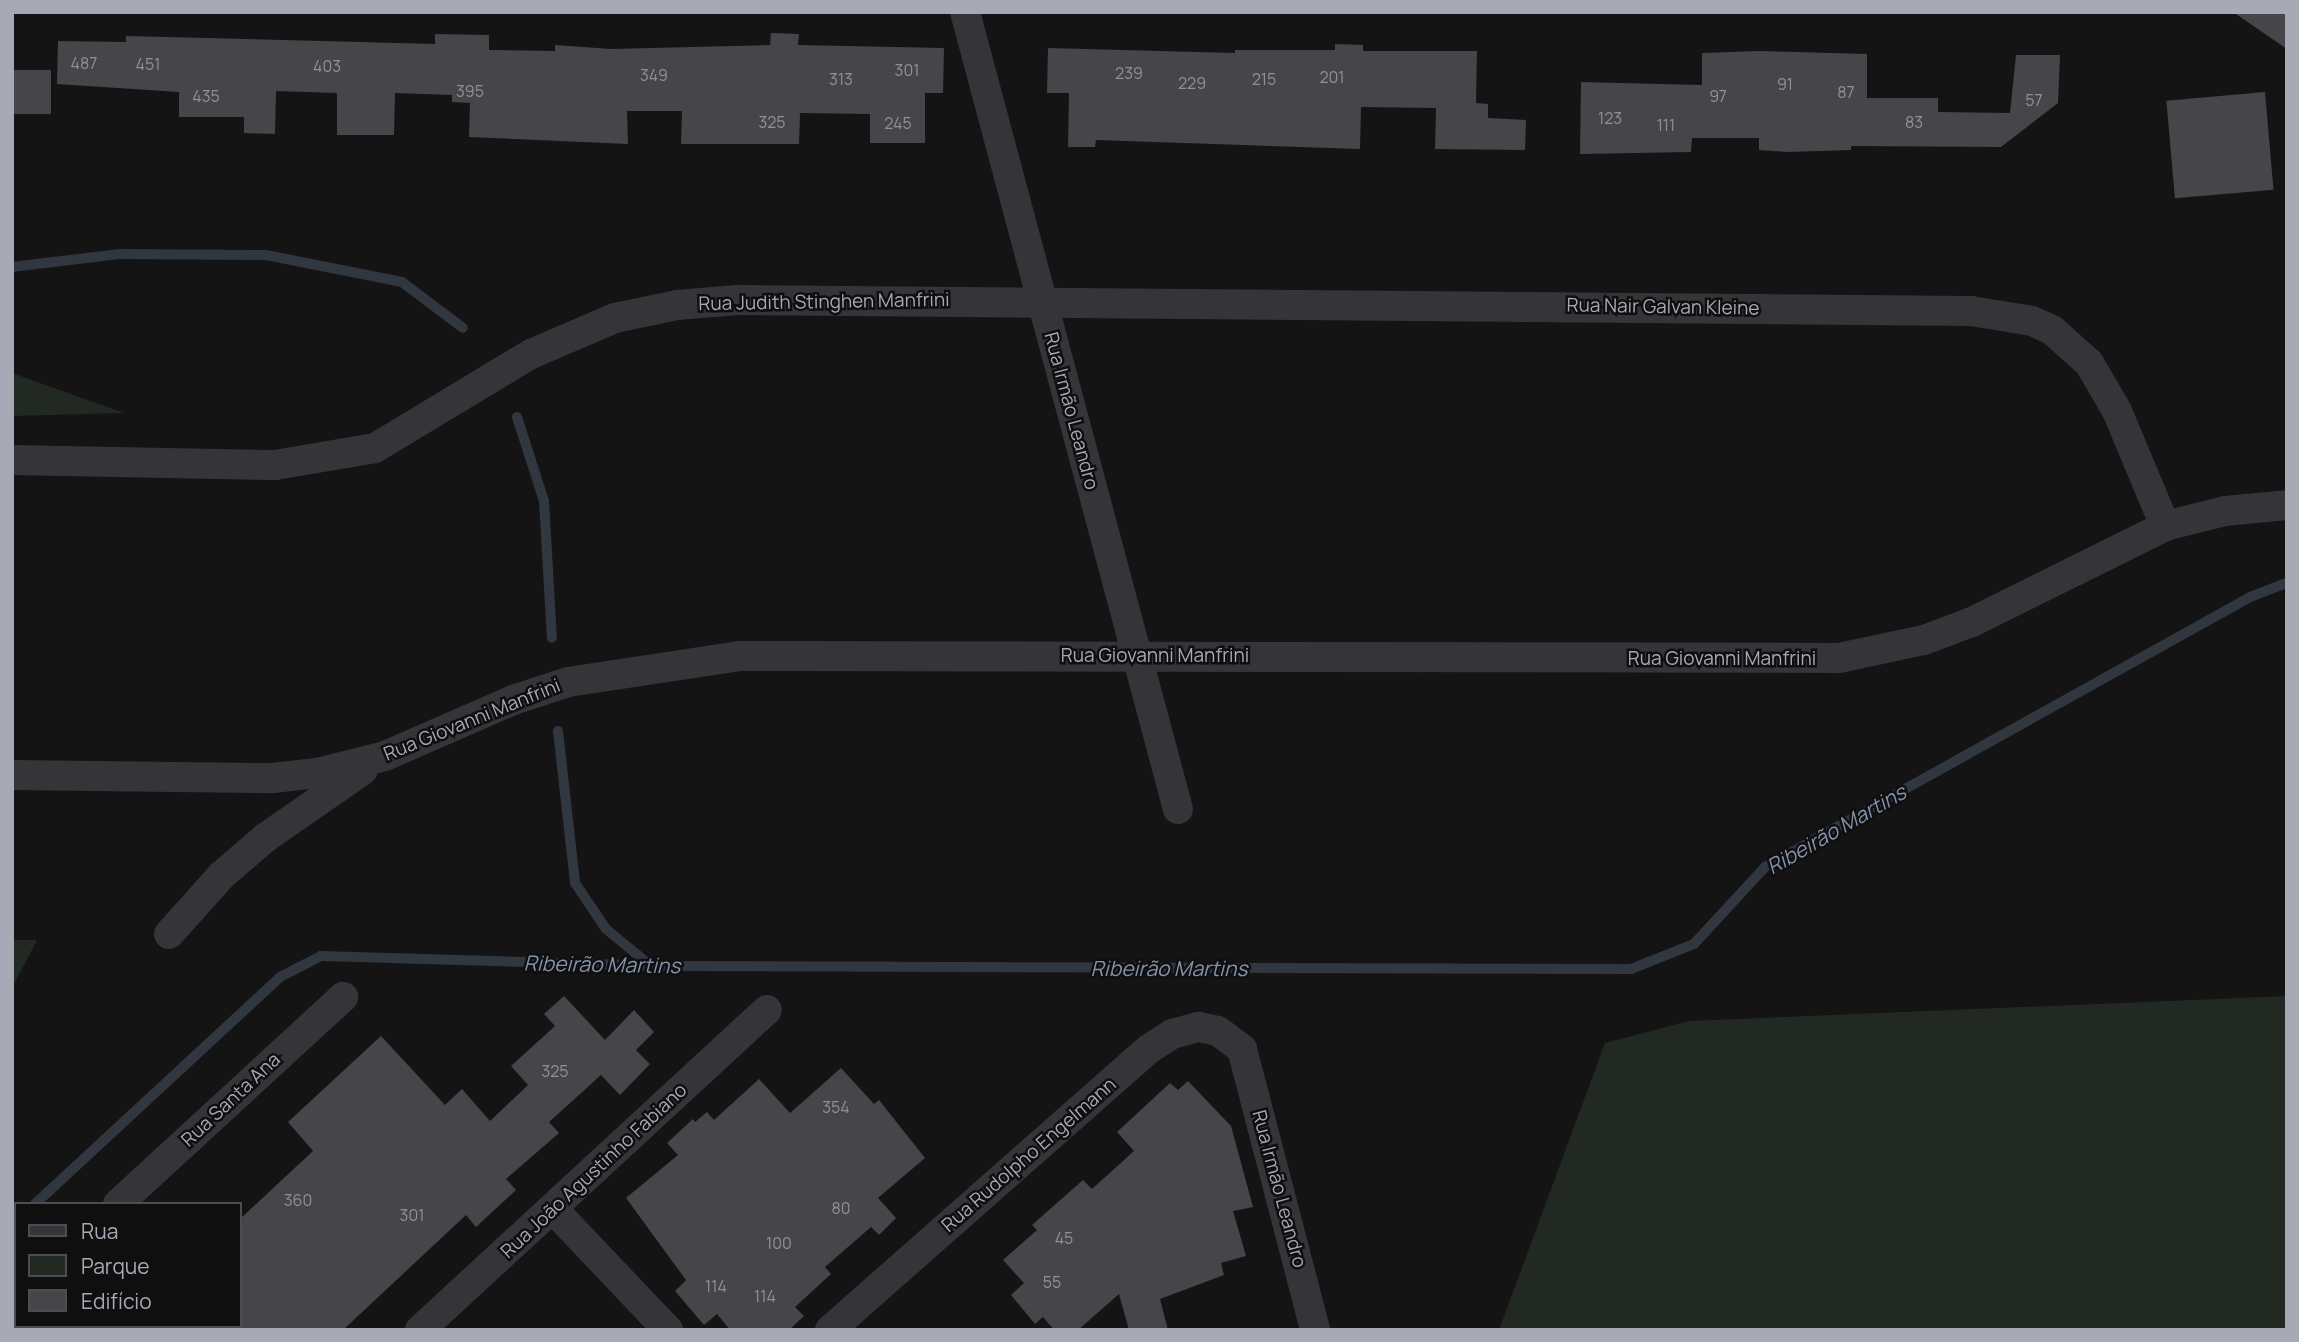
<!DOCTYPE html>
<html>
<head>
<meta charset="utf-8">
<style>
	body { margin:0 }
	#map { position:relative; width:2299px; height:1342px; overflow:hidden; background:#141415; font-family:Manrope,sans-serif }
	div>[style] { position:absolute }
	.green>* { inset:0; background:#222923 }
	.stream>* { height:10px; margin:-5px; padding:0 5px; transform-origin:5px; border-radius:5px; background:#30373e }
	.building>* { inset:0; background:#46464a; transform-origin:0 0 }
	.minor>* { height:30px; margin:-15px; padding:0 15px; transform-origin:15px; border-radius:15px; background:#353539 }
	span { translate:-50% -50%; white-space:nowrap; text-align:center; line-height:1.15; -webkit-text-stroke:5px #0f0f10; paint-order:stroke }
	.number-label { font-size:16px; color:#8f909a }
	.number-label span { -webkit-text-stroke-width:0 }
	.street-label { font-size:19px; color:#a7a9b4 }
	.water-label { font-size:21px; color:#8293ab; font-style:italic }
	.frame { position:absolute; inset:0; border:14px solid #a7a9b4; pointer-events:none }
	.legend { position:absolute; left:14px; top:1202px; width:228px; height:126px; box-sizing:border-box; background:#0f0f10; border:2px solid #4c4d52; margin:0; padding:9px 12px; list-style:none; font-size:21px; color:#a7a9b4 }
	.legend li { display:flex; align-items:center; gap:14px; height:35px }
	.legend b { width:35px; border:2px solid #4c4d52 }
</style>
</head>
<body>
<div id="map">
	<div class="green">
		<div style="clip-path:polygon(12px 373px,124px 413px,12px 416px)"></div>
		<div style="clip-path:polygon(12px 940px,37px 940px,12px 988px)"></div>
		<div style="clip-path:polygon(2287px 996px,2287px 1330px,1499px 1330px,1605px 1043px,1689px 1021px)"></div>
	</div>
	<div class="stream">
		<div style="left:12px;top:267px;width:108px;rotate:-6.9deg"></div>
		<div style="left:119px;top:254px;width:147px;rotate:0.4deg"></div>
		<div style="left:266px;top:255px;width:139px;rotate:11.2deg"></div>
		<div style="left:402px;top:282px;width:76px;rotate:37deg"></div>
		<div style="left:517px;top:417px;width:88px;rotate:72.2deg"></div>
		<div style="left:544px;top:501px;width:137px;rotate:86.7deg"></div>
		<div style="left:558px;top:731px;width:153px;rotate:83.6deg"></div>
		<div style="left:575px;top:883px;width:55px;rotate:56deg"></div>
		<div style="left:606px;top:929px;width:58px;rotate:39.4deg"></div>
		<div style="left:35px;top:1204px;width:334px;rotate:-42.8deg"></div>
		<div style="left:280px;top:977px;width:46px;rotate:-27.1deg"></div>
		<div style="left:321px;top:956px;width:330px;rotate:1.7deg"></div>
		<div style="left:651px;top:966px;width:980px;rotate:0.18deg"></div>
		<div style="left:1631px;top:969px;width:68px;rotate:-21.6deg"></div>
		<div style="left:1694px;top:944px;width:105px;rotate:-47.3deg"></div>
		<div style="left:1765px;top:867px;width:555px;rotate:-29.1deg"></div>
		<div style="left:2250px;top:597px;width:40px;rotate:-21deg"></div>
		<div style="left:12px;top:1225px;width:6px;rotate:-45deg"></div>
	</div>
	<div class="building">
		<div style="clip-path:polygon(2233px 12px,2287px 12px,2287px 49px)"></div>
		<div style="clip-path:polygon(771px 33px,799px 34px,798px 45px,944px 48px,943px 93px,925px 93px,925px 143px,870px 143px,870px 114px,800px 113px,799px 144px,681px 144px,682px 111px,627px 111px,628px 144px,469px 137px,470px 103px,452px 102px,452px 95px,395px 93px,394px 135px,337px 135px,337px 93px,276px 91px,275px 134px,244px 133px,244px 117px,179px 117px,179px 92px,57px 84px,58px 41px,126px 42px,126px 36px,435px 44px,435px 34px,489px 35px,489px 50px,555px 51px,555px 45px,611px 49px,770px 45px)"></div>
		<div style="clip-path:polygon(1335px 44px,1363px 45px,1363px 51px,1477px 51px,1476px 103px,1488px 104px,1488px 118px,1526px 120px,1525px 150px,1435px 149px,1436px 108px,1361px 107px,1360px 149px,1096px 140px,1095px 147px,1068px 147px,1069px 93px,1047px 93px,1048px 48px,1235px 53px,1235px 50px,1335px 50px)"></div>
		<div style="clip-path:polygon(1759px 51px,1867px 54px,1867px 98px,1938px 98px,1938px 112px,2010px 113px,2016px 55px,2060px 55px,2058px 103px,2001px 147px,1851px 146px,1851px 150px,1787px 152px,1759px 150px,1759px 138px,1692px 138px,1691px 152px,1580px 154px,1581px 82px,1702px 85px,1702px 53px)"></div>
		<div style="left:12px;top:70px;width:39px;height:44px"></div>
		<div style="left:2265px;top:92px;width:98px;height:99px;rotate:85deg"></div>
		<div style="clip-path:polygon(564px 996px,605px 1040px,634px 1010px,654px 1032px,636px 1050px,650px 1064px,620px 1095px,601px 1075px,549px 1122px,559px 1133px,506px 1179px,516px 1190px,476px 1227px,466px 1215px,343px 1330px,240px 1330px,240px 1219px,313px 1151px,288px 1122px,381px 1036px,445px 1105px,462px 1089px,490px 1121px,528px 1085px,511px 1066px,555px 1026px,544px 1014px)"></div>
		<div style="clip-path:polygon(841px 1068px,874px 1104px,879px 1100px,925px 1158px,878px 1198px,896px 1218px,879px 1235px,871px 1227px,825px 1267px,831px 1274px,795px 1307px,804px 1316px,789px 1330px,730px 1330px,717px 1314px,704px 1325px,675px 1291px,686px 1280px,626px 1198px,678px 1155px,667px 1143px,693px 1119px,695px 1122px,707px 1112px,714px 1120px,759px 1079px,790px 1113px)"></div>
		<div style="clip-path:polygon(1188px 1081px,1231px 1126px,1253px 1207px,1233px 1211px,1246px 1256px,1221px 1263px,1224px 1275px,1160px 1299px,1168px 1330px,1129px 1330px,1119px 1294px,1078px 1330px,1054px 1330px,1043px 1317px,1035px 1324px,1011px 1295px,1024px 1283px,1003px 1260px,1037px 1230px,1032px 1225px,1083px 1180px,1092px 1189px,1134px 1151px,1117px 1132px,1170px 1083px,1178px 1090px)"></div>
	</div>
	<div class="minor">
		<div style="left:965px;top:12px;width:825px;rotate:75.04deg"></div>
		<div style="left:12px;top:460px;width:263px;rotate:1.1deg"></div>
		<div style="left:275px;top:465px;width:101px;rotate:-9.6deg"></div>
		<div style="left:375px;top:448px;width:182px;rotate:-31.1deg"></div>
		<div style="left:531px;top:354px;width:91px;rotate:-23.2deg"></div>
		<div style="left:615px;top:318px;width:63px;rotate:-11.8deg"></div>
		<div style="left:677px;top:305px;width:60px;rotate:-4.8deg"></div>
		<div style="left:737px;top:300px;width:1234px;rotate:0.51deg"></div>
		<div style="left:1971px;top:311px;width:62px;rotate:9.3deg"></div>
		<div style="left:2032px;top:321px;width:22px;rotate:24deg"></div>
		<div style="left:2052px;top:330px;width:50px;rotate:41.7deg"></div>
		<div style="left:2089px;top:363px;width:56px;rotate:59.7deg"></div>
		<div style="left:2117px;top:411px;width:125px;rotate:67.3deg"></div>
		<div style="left:12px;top:775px;width:261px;rotate:0.7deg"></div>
		<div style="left:273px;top:778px;width:44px;rotate:-6.5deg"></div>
		<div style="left:317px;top:773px;width:70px;rotate:-14deg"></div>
		<div style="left:385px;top:756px;width:140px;rotate:-23.6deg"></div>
		<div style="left:513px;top:700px;width:58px;rotate:-18.1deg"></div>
		<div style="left:568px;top:682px;width:173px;rotate:-8.6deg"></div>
		<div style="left:739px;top:656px;width:1100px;rotate:0.1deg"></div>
		<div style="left:1839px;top:658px;width:87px;rotate:-12deg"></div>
		<div style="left:1924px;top:640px;width:51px;rotate:-20.6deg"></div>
		<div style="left:1972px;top:622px;width:216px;rotate:-26.4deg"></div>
		<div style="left:2165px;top:526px;width:62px;rotate:-14deg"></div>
		<div style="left:2225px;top:511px;width:62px;rotate:-5.5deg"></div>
		<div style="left:169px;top:934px;width:79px;rotate:-48.1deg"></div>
		<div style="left:222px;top:875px;width:57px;rotate:-40.7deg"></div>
		<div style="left:265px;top:838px;width:119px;rotate:-34.8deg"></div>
		<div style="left:118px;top:1204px;width:306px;rotate:-42.6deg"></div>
		<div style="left:554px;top:1210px;width:166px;rotate:46.5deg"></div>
		<div style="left:12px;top:1301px;width:5px;rotate:-37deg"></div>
		<div style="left:130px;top:1326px;width:5px;rotate:53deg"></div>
		<div style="left:420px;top:1330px;width:472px;rotate:-42.7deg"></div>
		<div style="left:830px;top:1330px;width:425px;rotate:-41.4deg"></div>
		<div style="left:1149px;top:1049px;width:27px;rotate:-33deg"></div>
		<div style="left:1172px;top:1034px;width:28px;rotate:-15deg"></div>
		<div style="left:1199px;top:1027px;width:19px;rotate:12deg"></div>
		<div style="left:1218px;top:1031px;width:30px;rotate:37deg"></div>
		<div style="left:1242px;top:1049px;width:290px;rotate:75.4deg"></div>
	</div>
	<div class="number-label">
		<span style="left:84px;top:63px">487</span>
		<span style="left:148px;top:64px">451</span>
		<span style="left:327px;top:66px">403</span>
		<span style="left:907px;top:70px">301</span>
		<span style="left:1129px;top:73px">239</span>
		<span style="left:654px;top:75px">349</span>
		<span style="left:1332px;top:77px">201</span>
		<span style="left:841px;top:79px">313</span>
		<span style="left:1264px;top:79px">215</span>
		<span style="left:1192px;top:83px">229</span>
		<span style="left:1785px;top:84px">91</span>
		<span style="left:470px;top:91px">395</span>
		<span style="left:1846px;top:92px">87</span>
		<span style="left:206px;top:96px">435</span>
		<span style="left:1718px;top:96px">97</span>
		<span style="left:2034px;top:100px">57</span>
		<span style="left:1610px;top:118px">123</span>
		<span style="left:772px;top:122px">325</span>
		<span style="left:1914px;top:122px">83</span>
		<span style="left:898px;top:123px">245</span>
		<span style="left:1666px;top:125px">111</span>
		<span style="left:555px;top:1071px">325</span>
		<span style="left:836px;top:1107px">354</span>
		<span style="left:298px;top:1200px">360</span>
		<span style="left:841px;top:1208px">80</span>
		<span style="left:412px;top:1215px">301</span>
		<span style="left:1064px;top:1238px">45</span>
		<span style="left:779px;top:1243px">100</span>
		<span style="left:1052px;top:1282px">55</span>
		<span style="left:716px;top:1286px">114</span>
		<span style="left:765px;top:1296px">114</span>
	</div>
	<div class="street-label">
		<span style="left:824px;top:302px;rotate:-1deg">Rua Judith Stinghen Manfrini</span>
		<span style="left:1663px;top:307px;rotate:1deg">Rua Nair Galvan Kleine</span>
		<span style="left:1071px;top:411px;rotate:75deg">Rua Irmão Leandro</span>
		<span style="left:1155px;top:656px">Rua Giovanni Manfrini</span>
		<span style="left:1722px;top:659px">Rua Giovanni Manfrini</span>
		<span style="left:472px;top:720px;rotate:-22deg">Rua Giovanni Manfrini</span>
		<span style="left:231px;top:1100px;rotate:-43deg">Rua Santa Ana</span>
		<span style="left:1029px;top:1155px;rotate:-41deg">Rua Rudolpho Engelmann</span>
		<span style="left:594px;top:1171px;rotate:-43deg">Rua João Agustinho Fabiano</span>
		<span style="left:1279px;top:1189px;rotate:75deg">Rua Irmão Leandro</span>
	</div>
	<div class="water-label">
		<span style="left:1836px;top:829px;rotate:-30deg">Ribeirão Martins</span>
		<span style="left:602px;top:964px;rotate:1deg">Ribeirão Martins</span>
		<span style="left:1169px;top:968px">Ribeirão Martins</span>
	</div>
	<div class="frame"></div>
	<ul class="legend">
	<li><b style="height:9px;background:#353539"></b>Rua</li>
	<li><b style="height:19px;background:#222923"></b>Parque</li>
	<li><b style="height:19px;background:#46464a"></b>Edifício</li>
	</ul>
</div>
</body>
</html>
